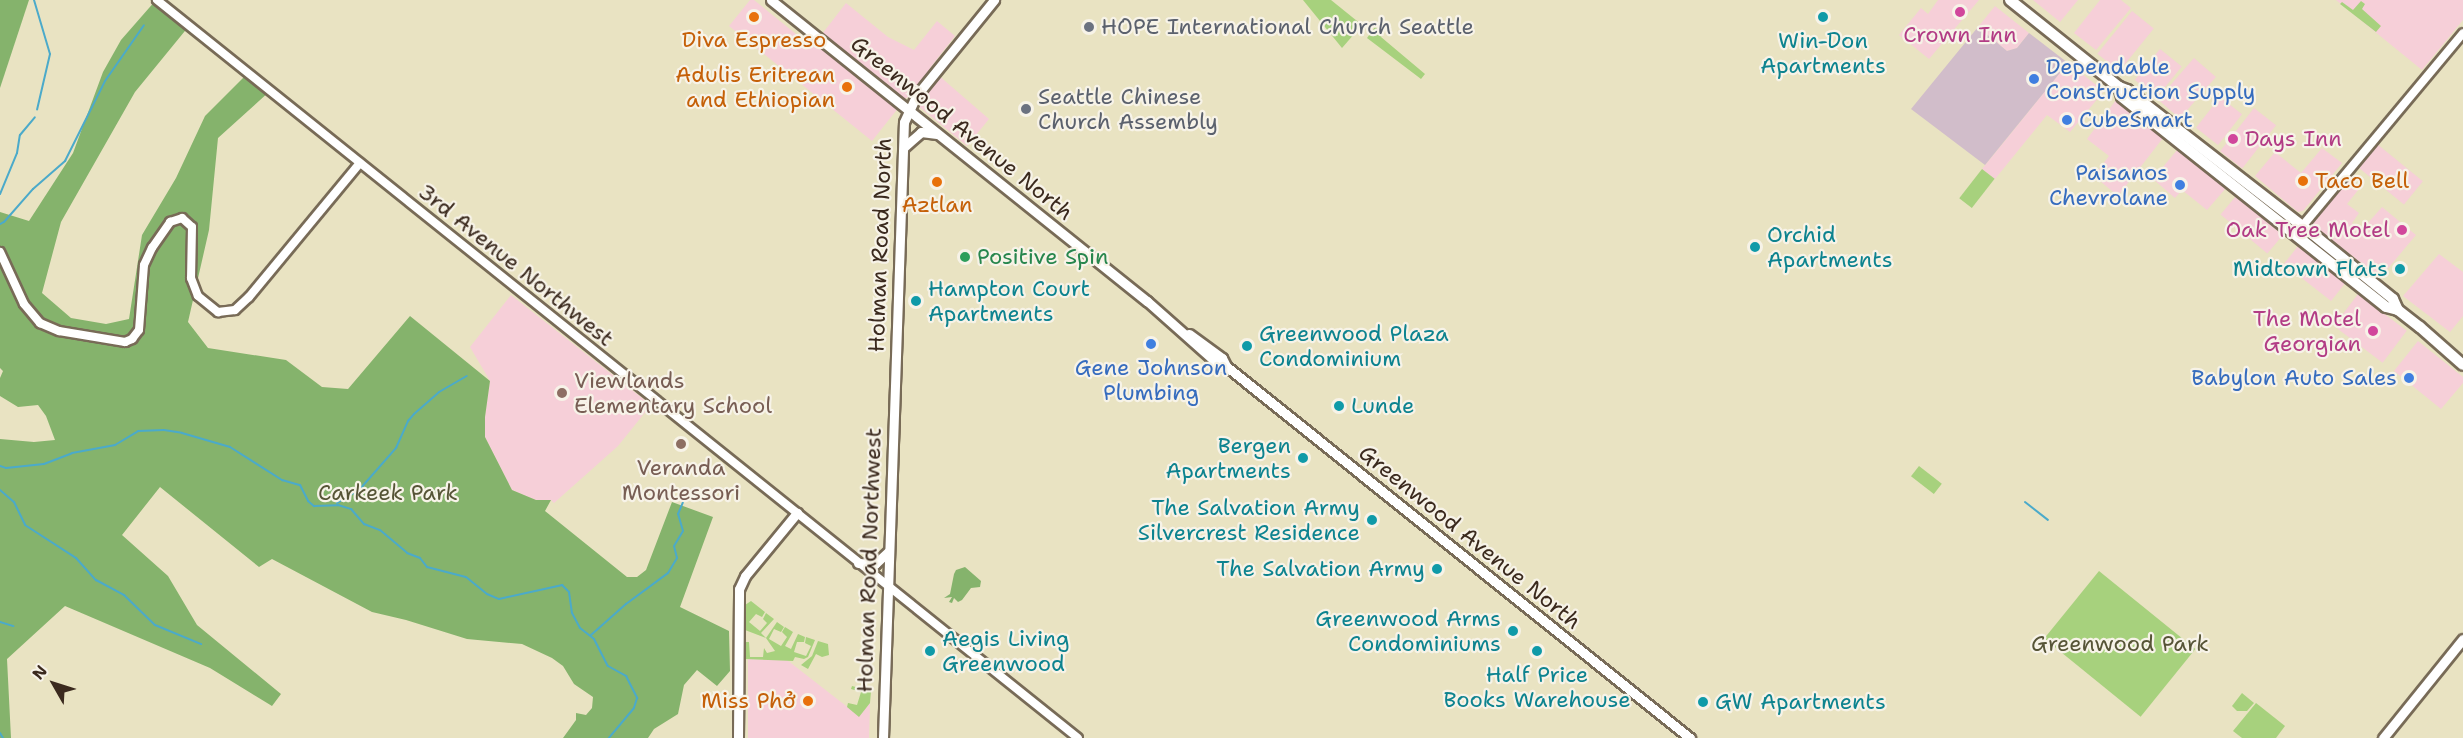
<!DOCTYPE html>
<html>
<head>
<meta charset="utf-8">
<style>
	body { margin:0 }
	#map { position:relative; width:2463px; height:738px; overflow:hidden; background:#e9e3c2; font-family:"Shantell Sans",sans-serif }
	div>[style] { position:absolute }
	.built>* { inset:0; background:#f6cfd8; transform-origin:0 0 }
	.industrial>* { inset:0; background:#d1bdca }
	.green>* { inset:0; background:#a7d17d; transform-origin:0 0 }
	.forest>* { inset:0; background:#85b36c }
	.stream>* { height:2px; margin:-1px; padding:0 1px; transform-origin:1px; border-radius:1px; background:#4baaca }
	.roads { filter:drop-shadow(2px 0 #786b57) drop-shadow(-2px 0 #786b57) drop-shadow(0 2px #786b57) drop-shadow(0 -2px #786b57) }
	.minor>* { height:8px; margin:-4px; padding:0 4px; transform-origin:4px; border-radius:4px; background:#fff }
	.major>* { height:9px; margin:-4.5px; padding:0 4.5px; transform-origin:4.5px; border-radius:4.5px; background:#fff }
	.highway>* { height:10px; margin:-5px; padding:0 5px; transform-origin:5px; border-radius:5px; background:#fff }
	.dots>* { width:16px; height:16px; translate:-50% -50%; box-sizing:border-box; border:3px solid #f7f3e8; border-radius:50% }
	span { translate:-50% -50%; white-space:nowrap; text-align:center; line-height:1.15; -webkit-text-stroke:4.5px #f7f3e8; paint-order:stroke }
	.worship-label { font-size:22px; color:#5b616d }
	.left { translate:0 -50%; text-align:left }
	.hotel-label { font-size:22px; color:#b23c85 }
	.right { translate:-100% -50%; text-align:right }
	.food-label { font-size:22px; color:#c56008 }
	.culture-label { font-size:22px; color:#0d838f }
	.shop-label { font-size:22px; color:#366cbe }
	.street-label { font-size:22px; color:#3b2a1e }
	.leisure-label { font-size:22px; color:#27864d }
	.education-label { font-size:22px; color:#785e54 }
	.park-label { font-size:22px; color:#565436 }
	.north { position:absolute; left:24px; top:654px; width:60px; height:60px; -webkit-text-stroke:4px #f7f3e8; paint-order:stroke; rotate:309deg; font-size:16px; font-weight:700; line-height:24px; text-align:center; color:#3b2a1e }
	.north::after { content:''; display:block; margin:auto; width:21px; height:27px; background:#3b2a1e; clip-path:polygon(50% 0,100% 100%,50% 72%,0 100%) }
</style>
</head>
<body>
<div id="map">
	<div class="built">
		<div style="clip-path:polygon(750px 0,754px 0,812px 47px,846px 3px,888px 37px,914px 50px,937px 21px,955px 36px,930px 68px,989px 119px,967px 146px,907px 97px,872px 141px,729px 26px)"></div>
		<div style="clip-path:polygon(1938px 0,1979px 0,1929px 59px,1899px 35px,1921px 8px,1928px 14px)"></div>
		<div style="clip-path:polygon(2033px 0,2078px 0,2060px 22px)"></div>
		<div style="clip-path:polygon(2100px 0,2121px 0,2131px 8px,2096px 50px,2074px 33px)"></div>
		<div style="clip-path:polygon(2336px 0,2463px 0,2463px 20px,2422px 70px)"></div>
		<div style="clip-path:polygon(1995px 6px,2029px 33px,2017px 48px,2007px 51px,1978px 27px)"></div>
		<div style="left:2132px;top:11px;width:28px;height:55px;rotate:39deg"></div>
		<div style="left:2160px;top:49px;width:28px;height:40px;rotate:39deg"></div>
		<div style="left:2194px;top:58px;width:29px;height:55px;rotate:41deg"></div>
		<div style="clip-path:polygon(2068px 63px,2104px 91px,2070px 132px,2047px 115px,1995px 179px,1982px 169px)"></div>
		<div style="left:2220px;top:97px;width:28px;height:39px;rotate:38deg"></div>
		<div style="clip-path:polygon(2116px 100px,2163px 138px,2118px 196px,2094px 176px,2109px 156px,2087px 139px)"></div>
		<div style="left:2254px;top:108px;width:28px;height:55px;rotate:38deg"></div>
		<div style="left:2377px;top:144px;width:59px;height:30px;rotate:39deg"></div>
		<div style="clip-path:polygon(2322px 148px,2342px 163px,2303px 211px,2298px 212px,2255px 176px,2275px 152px,2301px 173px)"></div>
		<div style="clip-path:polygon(2177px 150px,2226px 188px,2207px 210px,2182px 190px,2175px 198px,2153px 179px)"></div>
		<div style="clip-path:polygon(2347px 180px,2359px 189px,2347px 204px,2359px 213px,2352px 223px,2361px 231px,2382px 207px,2416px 235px,2380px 278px,2312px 224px)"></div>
		<div style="left:2236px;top:196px;width:61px;height:24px;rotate:40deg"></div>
		<div style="left:2298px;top:246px;width:60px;height:23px;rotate:38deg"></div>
		<div style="clip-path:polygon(2439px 254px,2463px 272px,2463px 316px,2450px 332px,2403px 296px)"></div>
		<div style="left:2358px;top:294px;width:61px;height:40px;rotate:37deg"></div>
		<div style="clip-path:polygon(511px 295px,651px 405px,618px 446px,554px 503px,551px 500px,536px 500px,512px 490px,485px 437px,485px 417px,490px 381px,470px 347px)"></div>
		<div style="clip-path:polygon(2418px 341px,2463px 377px,2463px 383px,2441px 409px,2394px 371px)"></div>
		<div style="clip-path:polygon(748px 659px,787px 660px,859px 716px,870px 703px,869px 738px,748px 738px)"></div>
	</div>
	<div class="industrial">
		<div style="clip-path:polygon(1978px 27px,2007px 51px,2017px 48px,2029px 33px,2068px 63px,1985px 165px,1911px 109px)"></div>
	</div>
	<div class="green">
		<div style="clip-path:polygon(1303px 0,1331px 0,1362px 25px,1342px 48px)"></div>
		<div style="clip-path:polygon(2361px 1px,2365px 4px,2362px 9px,2381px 26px,2376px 32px,2340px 4px,2342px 2px,2353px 10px)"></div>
		<div style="clip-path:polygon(1375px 27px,1383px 33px,1381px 37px,1425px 74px,1421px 79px,1367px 38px)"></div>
		<div style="left:1982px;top:169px;width:16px;height:37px;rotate:38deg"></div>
		<div style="left:1919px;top:466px;width:29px;height:13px;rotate:38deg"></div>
		<div style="left:2099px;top:571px;width:124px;height:87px;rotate:39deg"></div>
		<div style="clip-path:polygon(751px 601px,765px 612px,762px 617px,756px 614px,749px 622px,760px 631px,767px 623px,763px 619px,766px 613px,774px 619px,761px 633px,766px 638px,777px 622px,784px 627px,781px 632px,774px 629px,769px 639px,781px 646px,787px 637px,782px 632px,785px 627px,793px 632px,785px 646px,791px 649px,798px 634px,805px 637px,804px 642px,797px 642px,794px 652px,806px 656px,811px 646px,805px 643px,806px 637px,815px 640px,808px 657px,804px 659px,795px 657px,793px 661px,745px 659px,745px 642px,749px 642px,750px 657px,763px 657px,764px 648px,767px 653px,775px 651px,766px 638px,745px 630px,745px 605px)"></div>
		<div style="clip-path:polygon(818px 641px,828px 644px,829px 655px,822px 657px,816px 654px,808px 669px,801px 665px,812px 656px)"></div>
		<div style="clip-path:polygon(852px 686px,871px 691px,870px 703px,859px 717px,847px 707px,848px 703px,857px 705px,861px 692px,851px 689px)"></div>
		<div style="clip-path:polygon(2242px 693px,2254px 703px,2247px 711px,2237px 711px,2232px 706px)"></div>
		<div style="clip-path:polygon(2256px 703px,2285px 726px,2276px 738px,2242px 738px,2233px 731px)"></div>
	</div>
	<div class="forest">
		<div style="clip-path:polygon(0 0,29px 0,0 88px)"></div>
		<div style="clip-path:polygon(156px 0,189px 26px,135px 92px,61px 222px,42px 293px,71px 318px,106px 324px,129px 319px,142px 235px,176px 178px,205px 116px,248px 73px,270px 91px,218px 138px,209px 230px,188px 322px,208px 348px,286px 360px,322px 387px,348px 389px,410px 316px,490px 381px,485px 417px,485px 437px,512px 490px,536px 500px,551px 500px,545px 511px,627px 577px,637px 577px,646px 570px,672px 502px,713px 517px,680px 607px,729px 631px,730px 671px,717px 686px,697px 670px,684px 685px,678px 714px,654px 729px,648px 738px,563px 738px,576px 720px,576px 713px,586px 715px,592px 708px,593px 697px,574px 684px,563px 666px,552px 658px,522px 644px,467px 639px,406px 620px,372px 612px,272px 559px,259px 567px,160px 487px,122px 535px,168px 576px,197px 625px,281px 694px,272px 706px,210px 668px,65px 606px,7px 659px,11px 738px,0 738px,0 439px,34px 442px,55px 440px,46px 416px,38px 405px,18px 407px,0 396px,0 378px,3px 371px,0 368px,0 212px,29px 221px,73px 153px,103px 72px,121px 40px)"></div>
		<div style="clip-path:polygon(965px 567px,981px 581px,980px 587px,971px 588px,962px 600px,958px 602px,954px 598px,952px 603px,949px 602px,952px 597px,944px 598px,950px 594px,954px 574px,956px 570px)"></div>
	</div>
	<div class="stream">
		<div style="left:34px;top:0;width:56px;rotate:73.5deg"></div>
		<div style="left:50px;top:54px;width:57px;rotate:103.1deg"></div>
		<div style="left:0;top:194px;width:44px;rotate:-67.5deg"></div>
		<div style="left:17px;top:153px;width:18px;rotate:-81deg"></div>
		<div style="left:20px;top:135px;width:23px;rotate:-50deg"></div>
		<div style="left:0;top:224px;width:4px;rotate:-27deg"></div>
		<div style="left:4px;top:222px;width:44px;rotate:-48.7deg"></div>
		<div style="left:33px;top:189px;width:43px;rotate:-41.2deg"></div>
		<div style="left:65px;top:161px;width:89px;rotate:-63.4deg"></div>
		<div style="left:105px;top:81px;width:68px;rotate:-55.1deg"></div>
		<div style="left:0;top:466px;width:6px;rotate:18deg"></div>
		<div style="left:6px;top:468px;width:38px;rotate:-6deg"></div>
		<div style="left:44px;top:464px;width:30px;rotate:-21deg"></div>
		<div style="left:72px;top:453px;width:44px;rotate:-10.5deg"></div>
		<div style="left:115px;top:445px;width:27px;rotate:-31deg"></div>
		<div style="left:138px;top:431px;width:26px;rotate:-2deg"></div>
		<div style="left:164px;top:430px;width:18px;rotate:9deg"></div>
		<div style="left:182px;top:433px;width:50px;rotate:16.3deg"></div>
		<div style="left:230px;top:447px;width:62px;rotate:32.4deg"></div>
		<div style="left:282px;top:480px;width:19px;rotate:16deg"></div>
		<div style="left:300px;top:485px;width:18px;rotate:63deg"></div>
		<div style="left:308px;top:501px;width:8px;rotate:40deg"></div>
		<div style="left:314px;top:506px;width:24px;rotate:-2deg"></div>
		<div style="left:338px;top:505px;width:14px;rotate:17deg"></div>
		<div style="left:351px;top:509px;width:20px;rotate:49deg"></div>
		<div style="left:364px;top:524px;width:17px;rotate:21deg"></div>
		<div style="left:380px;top:530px;width:35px;rotate:40deg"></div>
		<div style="left:407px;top:553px;width:14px;rotate:21deg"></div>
		<div style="left:420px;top:558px;width:11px;rotate:52deg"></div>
		<div style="left:427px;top:567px;width:40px;rotate:14.4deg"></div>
		<div style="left:466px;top:577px;width:27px;rotate:39deg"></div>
		<div style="left:487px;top:594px;width:13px;rotate:23deg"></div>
		<div style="left:499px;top:599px;width:65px;rotate:-12.5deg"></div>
		<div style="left:562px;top:585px;width:10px;rotate:45deg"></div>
		<div style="left:569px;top:592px;width:21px;rotate:82deg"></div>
		<div style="left:572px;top:613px;width:17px;rotate:62deg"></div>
		<div style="left:580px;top:628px;width:18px;rotate:38deg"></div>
		<div style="left:594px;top:639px;width:30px;rotate:63deg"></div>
		<div style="left:608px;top:666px;width:21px;rotate:29deg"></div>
		<div style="left:626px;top:676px;width:25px;rotate:63deg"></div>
		<div style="left:637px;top:698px;width:10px;rotate:107deg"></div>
		<div style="left:634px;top:708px;width:39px;rotate:130deg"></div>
		<div style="left:0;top:490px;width:18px;rotate:41deg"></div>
		<div style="left:14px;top:502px;width:25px;rotate:64deg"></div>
		<div style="left:25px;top:525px;width:61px;rotate:32.9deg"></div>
		<div style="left:76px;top:558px;width:30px;rotate:48deg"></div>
		<div style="left:96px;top:580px;width:32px;rotate:28deg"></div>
		<div style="left:124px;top:595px;width:43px;rotate:44.1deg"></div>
		<div style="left:155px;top:625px;width:50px;rotate:22.4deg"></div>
		<div style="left:2025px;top:502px;width:29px;rotate:38deg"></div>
		<div style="left:337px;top:503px;width:27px;rotate:-31deg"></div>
		<div style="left:360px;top:489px;width:55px;rotate:-48.7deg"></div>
		<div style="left:396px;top:448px;width:30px;rotate:-66deg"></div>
		<div style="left:408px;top:421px;width:9px;rotate:-49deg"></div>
		<div style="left:414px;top:414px;width:33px;rotate:-41deg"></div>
		<div style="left:439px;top:392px;width:32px;rotate:-30deg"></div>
		<div style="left:0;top:622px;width:14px;rotate:17deg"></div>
		<div style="left:591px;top:635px;width:47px;rotate:-41.5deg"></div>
		<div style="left:626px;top:604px;width:52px;rotate:-36.4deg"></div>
		<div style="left:668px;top:573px;width:17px;rotate:-59deg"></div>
		<div style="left:677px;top:558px;width:12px;rotate:-104deg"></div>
		<div style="left:674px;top:546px;width:17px;rotate:-59deg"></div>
		<div style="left:683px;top:531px;width:18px;rotate:-106deg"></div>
		<div style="left:678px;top:514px;width:15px;rotate:-67deg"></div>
		<div style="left:0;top:733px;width:6px;rotate:59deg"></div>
	</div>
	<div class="roads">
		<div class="minor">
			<div style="left:157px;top:0;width:1180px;rotate:38.71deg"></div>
			<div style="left:2299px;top:230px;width:256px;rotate:-50.2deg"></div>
			<div style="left:0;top:252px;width:57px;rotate:65.2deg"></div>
			<div style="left:24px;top:304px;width:25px;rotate:50deg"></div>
			<div style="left:40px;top:323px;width:21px;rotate:23deg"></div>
			<div style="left:59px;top:331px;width:67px;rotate:9.5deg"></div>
			<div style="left:125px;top:342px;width:8px;rotate:-23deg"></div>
			<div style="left:132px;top:339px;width:11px;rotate:-52deg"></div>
			<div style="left:139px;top:330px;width:65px;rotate:-85.6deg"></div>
			<div style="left:144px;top:265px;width:19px;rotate:-65deg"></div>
			<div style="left:152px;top:248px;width:32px;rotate:-55deg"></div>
			<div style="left:170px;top:222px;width:13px;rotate:-18deg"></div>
			<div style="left:182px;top:218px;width:13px;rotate:42deg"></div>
			<div style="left:192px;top:227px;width:51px;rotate:91.1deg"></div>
			<div style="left:191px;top:278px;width:19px;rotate:69deg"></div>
			<div style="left:198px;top:296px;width:26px;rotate:39deg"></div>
			<div style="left:218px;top:312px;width:17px;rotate:-7deg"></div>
			<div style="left:235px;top:310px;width:19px;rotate:-43deg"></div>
			<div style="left:249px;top:297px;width:174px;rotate:-50.4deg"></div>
		</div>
		<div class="major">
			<div style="left:771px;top:0;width:482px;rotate:38.7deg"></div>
			<div style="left:1147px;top:301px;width:96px;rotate:41.6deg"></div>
			<div style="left:1219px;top:365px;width:7px;rotate:8deg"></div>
			<div style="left:1226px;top:366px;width:595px;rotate:38.72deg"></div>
			<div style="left:904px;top:147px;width:23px;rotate:-41deg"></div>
			<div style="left:921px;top:132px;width:16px;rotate:7deg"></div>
			<div style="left:1189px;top:334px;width:41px;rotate:36deg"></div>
			<div style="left:1222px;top:358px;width:9px;rotate:63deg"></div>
			<div style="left:858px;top:563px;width:17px;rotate:3deg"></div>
			<div style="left:875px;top:564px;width:19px;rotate:-43deg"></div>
			<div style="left:738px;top:738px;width:149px;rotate:-89.6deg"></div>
			<div style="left:739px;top:589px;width:14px;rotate:-65deg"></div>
			<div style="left:745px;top:576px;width:82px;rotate:-50.5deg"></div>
			<div style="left:883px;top:738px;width:616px;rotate:-88.05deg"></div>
			<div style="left:904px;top:122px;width:29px;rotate:-65deg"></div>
			<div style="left:916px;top:96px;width:124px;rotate:-50.9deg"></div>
			<div style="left:2383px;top:738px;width:127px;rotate:-51.1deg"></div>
		</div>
		<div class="highway">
			<div style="left:2010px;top:0;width:139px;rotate:38.6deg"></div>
			<div style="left:2119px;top:87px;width:9px;rotate:21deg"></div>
			<div style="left:2127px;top:90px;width:230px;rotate:37.8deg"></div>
			<div style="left:2309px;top:231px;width:108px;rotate:39deg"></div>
			<div style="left:2393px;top:299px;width:12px;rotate:66deg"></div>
			<div style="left:2119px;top:87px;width:10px;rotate:73deg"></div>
			<div style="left:2122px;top:97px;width:337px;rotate:38.5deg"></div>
			<div style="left:2386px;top:307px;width:12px;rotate:14deg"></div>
			<div style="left:2398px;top:310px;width:28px;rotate:38deg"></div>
			<div style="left:2420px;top:327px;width:57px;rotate:41.5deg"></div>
		</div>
	</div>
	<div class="dots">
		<div style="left:1960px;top:12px;background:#d1479c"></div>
		<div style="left:754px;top:17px;background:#e8710a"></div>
		<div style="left:1823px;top:17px;background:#0f9aa8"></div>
		<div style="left:1089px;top:27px;background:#6b7280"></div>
		<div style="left:2034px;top:79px;background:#3f7fe0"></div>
		<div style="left:847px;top:87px;background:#e8710a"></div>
		<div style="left:1026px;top:109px;background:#6b7280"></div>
		<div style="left:2067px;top:120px;background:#3f7fe0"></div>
		<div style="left:2233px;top:139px;background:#d1479c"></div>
		<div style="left:2303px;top:181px;background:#e8710a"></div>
		<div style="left:937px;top:182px;background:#e8710a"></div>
		<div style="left:2180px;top:185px;background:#3f7fe0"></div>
		<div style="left:2402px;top:230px;background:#d1479c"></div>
		<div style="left:1755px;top:247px;background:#0f9aa8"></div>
		<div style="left:965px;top:257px;background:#2e9e5b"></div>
		<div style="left:2400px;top:269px;background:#0f9aa8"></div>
		<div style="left:916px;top:301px;background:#0f9aa8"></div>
		<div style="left:2373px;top:331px;background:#d1479c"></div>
		<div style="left:1151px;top:344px;background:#3f7fe0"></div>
		<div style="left:1247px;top:346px;background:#0f9aa8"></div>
		<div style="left:2409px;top:378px;background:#3f7fe0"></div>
		<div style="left:562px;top:393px;background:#8d6e63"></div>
		<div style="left:1339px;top:406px;background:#0f9aa8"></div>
		<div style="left:681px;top:444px;background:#8d6e63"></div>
		<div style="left:1303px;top:458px;background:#0f9aa8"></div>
		<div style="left:1372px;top:520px;background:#0f9aa8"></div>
		<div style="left:1437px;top:569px;background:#0f9aa8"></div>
		<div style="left:1513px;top:631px;background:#0f9aa8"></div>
		<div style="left:930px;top:651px;background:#0f9aa8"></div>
		<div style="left:1537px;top:651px;background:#0f9aa8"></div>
		<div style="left:808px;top:701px;background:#e8710a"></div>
		<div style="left:1703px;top:702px;background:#0f9aa8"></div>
	</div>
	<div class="worship-label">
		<span class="left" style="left:1101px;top:27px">HOPE International Church Seattle</span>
		<span class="left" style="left:1038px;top:109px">Seattle Chinese<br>Church Assembly</span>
	</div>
	<div class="hotel-label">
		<span style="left:1960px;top:35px">Crown Inn</span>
		<span class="left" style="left:2245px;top:139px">Days Inn</span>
		<span class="right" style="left:2390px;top:230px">Oak Tree Motel</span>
		<span class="right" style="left:2361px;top:331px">The Motel<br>Georgian</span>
	</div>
	<div class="food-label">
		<span style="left:754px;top:40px">Diva Espresso</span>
		<span class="right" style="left:835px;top:87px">Adulis Eritrean<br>and Ethiopian</span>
		<span class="left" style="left:2315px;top:181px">Taco Bell</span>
		<span style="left:937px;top:205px">Aztlan</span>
		<span class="right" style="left:796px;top:701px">Miss Phở</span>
	</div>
	<div class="culture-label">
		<span style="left:1823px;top:53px">Win-Don<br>Apartments</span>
		<span class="left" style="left:1767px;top:247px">Orchid<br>Apartments</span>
		<span class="right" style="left:2388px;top:269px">Midtown Flats</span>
		<span class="left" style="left:928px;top:301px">Hampton Court<br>Apartments</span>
		<span class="left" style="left:1259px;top:346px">Greenwood Plaza<br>Condominium</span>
		<span class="left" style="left:1351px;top:406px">Lunde</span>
		<span class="right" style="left:1291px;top:458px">Bergen<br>Apartments</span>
		<span class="right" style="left:1360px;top:520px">The Salvation Army<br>Silvercrest Residence</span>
		<span class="right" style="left:1425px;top:569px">The Salvation Army</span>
		<span class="right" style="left:1501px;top:631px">Greenwood Arms<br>Condominiums</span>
		<span class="left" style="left:942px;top:651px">Aegis Living<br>Greenwood</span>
		<span style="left:1537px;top:687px">Half Price<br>Books Warehouse</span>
		<span class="left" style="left:1715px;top:702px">GW Apartments</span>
	</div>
	<div class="shop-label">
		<span class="left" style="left:2046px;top:79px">Dependable<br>Construction Supply</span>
		<span class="left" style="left:2079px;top:120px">CubeSmart</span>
		<span class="right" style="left:2168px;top:185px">Paisanos<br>Chevrolane</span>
		<span style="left:1151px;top:380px">Gene Johnson<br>Plumbing</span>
		<span class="right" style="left:2397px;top:378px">Babylon Auto Sales</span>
	</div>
	<div class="street-label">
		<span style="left:962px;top:128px;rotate:39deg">Greenwood Avenue North</span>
		<span style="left:880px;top:245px;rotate:-88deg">Holman Road North</span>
		<span style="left:516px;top:265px;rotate:39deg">3rd Avenue Northwest</span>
		<span style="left:1470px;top:537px;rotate:39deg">Greenwood Avenue North</span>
		<span style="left:869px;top:560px;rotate:-88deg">Holman Road Northwest</span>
	</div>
	<div class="leisure-label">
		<span class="left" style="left:977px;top:257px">Positive Spin</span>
	</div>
	<div class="education-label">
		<span class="left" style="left:574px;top:393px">Viewlands<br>Elementary School</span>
		<span style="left:681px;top:480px">Veranda<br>Montessori</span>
	</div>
	<div class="park-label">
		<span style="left:388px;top:493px">Carkeek Park</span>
		<span style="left:2120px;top:644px">Greenwood Park</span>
	</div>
	<div class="north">N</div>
</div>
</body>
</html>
